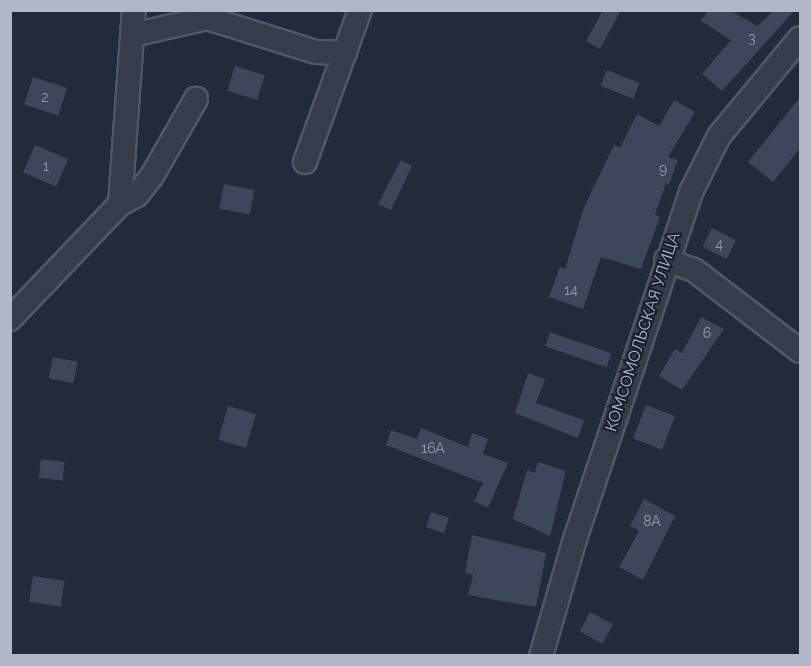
<!DOCTYPE html>
<html>
<head>
<meta charset="utf-8">
<style>
	body { margin:0 }
	#map { position:relative; width:811px; height:666px; overflow:hidden; background:#222a3b; font-family:Raleway,sans-serif }
	div>[style] { position:absolute }
	.building>* { inset:0; background:#3e465b; transform-origin:0 0 }
	.roads { filter:drop-shadow(2px 0 #515766) drop-shadow(-2px 0 #515766) drop-shadow(0 2px #515766) drop-shadow(0 -2px #515766) }
	.minor>* { height:22px; margin:-11px; padding:0 11px; transform-origin:11px; border-radius:11px; background:#363c4b }
	span { translate:-50% -50%; white-space:nowrap; text-align:center; line-height:1.15; -webkit-text-stroke:4.5px #1b2130; paint-order:stroke }
	.number-label { font-size:14px; color:#949bac }
	.number-label span { -webkit-text-stroke-width:0 }
	.street-label { font-size:16px; color:#b1b7c7 }
	.frame { position:absolute; inset:0; border:12px solid #b1b7c7; pointer-events:none }
</style>
</head>
<body>
<div id="map">
	<div class="building">
		<div style="clip-path:polygon(603px 10px,621px 10px,600px 49px,586px 41px)"></div>
		<div style="clip-path:polygon(708px 10px,730px 10px,757px 26px,774px 10px,795px 10px,722px 91px,702px 74px,731px 40px,701px 21px)"></div>
		<div style="left:235px;top:66px;width:31px;height:26px;rotate:17deg"></div>
		<div style="left:607px;top:70px;width:35px;height:17px;rotate:22deg"></div>
		<div style="left:33px;top:77px;width:36px;height:29px;rotate:18deg"></div>
		<div style="clip-path:polygon(801px 96px,801px 147px,773px 182px,748px 162px)"></div>
		<div style="clip-path:polygon(674px 100px,695px 112px,668px 157px,678px 160px,669px 185px,666px 183px,655px 215px,660px 217px,641px 269px,601px 257px,583px 309px,549px 297px,560px 267px,565px 269px,584px 207px,614px 145px,620px 148px,637px 114px,659px 126px)"></div>
		<div style="left:35px;top:145px;width:36px;height:30px;rotate:23deg"></div>
		<div style="clip-path:polygon(401px 160px,412px 166px,391px 210px,378px 204px)"></div>
		<div style="left:224px;top:184px;width:31px;height:25px;rotate:11deg"></div>
		<div style="left:712px;top:228px;width:27px;height:21px;rotate:27deg"></div>
		<div style="clip-path:polygon(701px 317px,724px 329px,682px 390px,659px 376px,675px 349px,682px 353px)"></div>
		<div style="left:550px;top:332px;width:65px;height:15px;rotate:19deg"></div>
		<div style="left:53px;top:357px;width:25px;height:22px;rotate:11deg"></div>
		<div style="clip-path:polygon(528px 373px,545px 379px,536px 403px,584px 420px,578px 438px,515px 413px)"></div>
		<div style="left:646px;top:405px;width:31px;height:36px;rotate:21deg"></div>
		<div style="left:228px;top:406px;width:29px;height:35px;rotate:16deg"></div>
		<div style="clip-path:polygon(421px 428px,468px 447px,472px 433px,488px 439px,483px 454px,508px 463px,488px 508px,474px 501px,483px 483px,386px 445px,391px 430px,417px 439px)"></div>
		<div style="left:41px;top:459px;width:24px;height:19px;rotate:7deg"></div>
		<div style="clip-path:polygon(538px 462px,566px 471px,550px 536px,513px 519px,527px 470px,535px 473px)"></div>
		<div style="clip-path:polygon(644px 499px,675px 516px,643px 580px,619px 567px,639px 531px,630px 526px)"></div>
		<div style="left:431px;top:512px;width:19px;height:16px;rotate:18deg"></div>
		<div style="clip-path:polygon(472px 535px,546px 553px,536px 607px,468px 595px,473px 575px,465px 573px)"></div>
		<div style="left:33px;top:576px;width:32px;height:26px;rotate:9deg"></div>
		<div style="left:590px;top:612px;width:26px;height:22px;rotate:28deg"></div>
	</div>
	<div class="roads">
		<div class="minor">
			<div style="left:132px;top:35px;width:77px;rotate:-12.8deg"></div>
			<div style="left:207px;top:18px;width:114px;rotate:17.3deg"></div>
			<div style="left:316px;top:52px;width:29px;rotate:2deg"></div>
			<div style="left:305px;top:162px;width:162px;rotate:-70.1deg"></div>
			<div style="left:120px;top:204px;width:19px;rotate:-28deg"></div>
			<div style="left:137px;top:195px;width:24px;rotate:-52deg"></div>
			<div style="left:152px;top:176px;width:89px;rotate:-60.3deg"></div>
			<div style="left:666px;top:260px;width:30px;rotate:20deg"></div>
			<div style="left:694px;top:270px;width:133px;rotate:37.4deg"></div>
			<div style="left:10px;top:319px;width:159px;rotate:-46.3deg"></div>
			<div style="left:120px;top:204px;width:195px;rotate:-85.9deg"></div>
			<div style="left:541px;top:656px;width:122px;rotate:-73.8deg"></div>
			<div style="left:575px;top:539px;width:366px;rotate:-71.5deg"></div>
			<div style="left:691px;top:192px;width:63px;rotate:-63.4deg"></div>
			<div style="left:719px;top:136px;width:127px;rotate:-50.4deg"></div>
		</div>
	</div>
	<div class="number-label">
		<span style="left:752px;top:38px">3</span>
		<span style="left:45px;top:97px">2</span>
		<span style="left:46px;top:166px">1</span>
		<span style="left:663px;top:169px">9</span>
		<span style="left:719px;top:244px">4</span>
		<span style="left:571px;top:290px">14</span>
		<span style="left:707px;top:333px">6</span>
		<span style="left:433px;top:448px">16А</span>
		<span style="left:652px;top:521px">8А</span>
	</div>
	<div class="street-label">
		<span style="left:643px;top:332px;rotate:-72deg">КОМСОМОЛЬСКАЯ УЛИЦА</span>
	</div>
	<div class="frame"></div>
</div>
</body>
</html>
